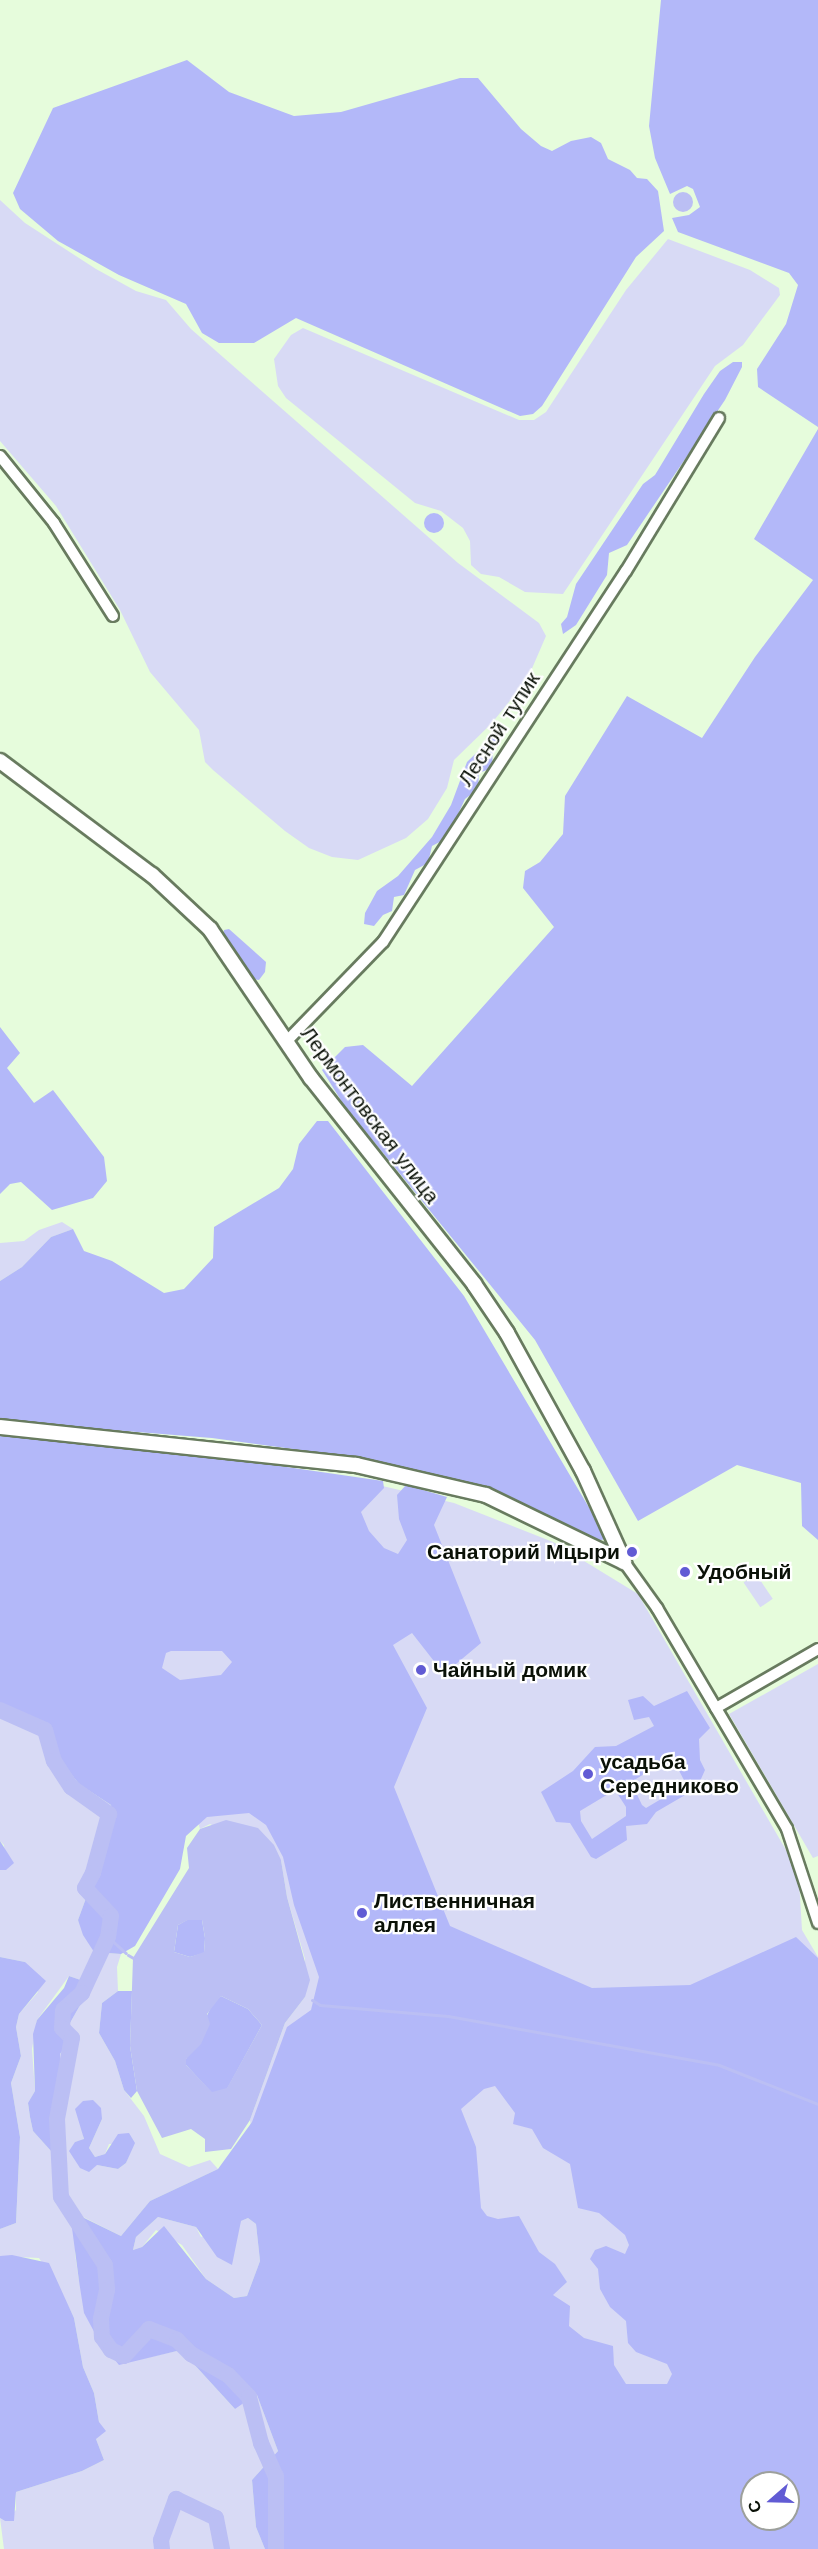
<!DOCTYPE html>
<html>
<head>
<meta charset="utf-8">
<style>
	body { margin:0 }
	#map { position:relative; width:818px; height:2549px; overflow:hidden; background:#e6fcdc; font-family:"Work Sans",sans-serif }
	div>[style] { position:absolute }
	.green>* { inset:0; background:#d8daf5; transform-origin:0 0 }
	.forest>* { inset:0; background:#b3b8f9 }
	.round { border-radius:50% }
	.water>* { inset:0; background:#bbbff4 }
	.stream>* { height:3px; margin:-1.5px; padding:0 1.5px; transform-origin:1.5px; border-radius:1.5px; background:#bbbff4 }
	.river>* { height:16px; margin:-8px; padding:0 8px; transform-origin:8px; border-radius:8px; background:#bbbff4 }
	.roads { filter:drop-shadow(2px 0 #687b5f) drop-shadow(-2px 0 #687b5f) drop-shadow(0 2px #687b5f) drop-shadow(0 -2px #687b5f) }
	.minor>* { height:10px; margin:-5px; padding:0 5px; transform-origin:5px; border-radius:5px; background:#fff }
	.tertiary>* { height:14px; margin:-7px; padding:0 7px; transform-origin:7px; border-radius:7px; background:#fff }
	.dots>* { width:16px; height:16px; translate:-50% -50%; box-sizing:border-box; border:3px solid #fff; border-radius:50% }
	span { translate:-50% -50%; white-space:nowrap; text-align:center; line-height:1.15; -webkit-text-stroke:4.5px #fff; paint-order:stroke }
	.street-label { font-size:21px; color:#0a1107 }
	.poi-label { font-size:21px; color:#0a1107; font-weight:700 }
	.right { translate:-100% -50%; text-align:right }
	.left { translate:0 -50%; text-align:left }
	.north { position:absolute; left:740px; top:2471px; width:60px; height:60px; box-sizing:border-box; background:#fff; border:2px solid #9da09c; border-radius:50%; rotate:250deg; font-size:16px; font-weight:700; line-height:24px; text-align:center; color:#0a1107 }
	.north::after { content:''; display:block; margin:auto; width:21px; height:27px; background:#615bd4; clip-path:polygon(50% 0,100% 100%,50% 72%,0 100%) }
</style>
</head>
<body>
<div id="map">
	<div class="green">
		<div style="clip-path:polygon(0 200px,25px 223px,96px 269px,136px 291px,166px 300px,191px 329px,458px 563px,539px 623px,546px 636px,527px 680px,491px 724px,454px 760px,447px 788px,428px 819px,406px 838px,358px 860px,332px 857px,309px 848px,285px 831px,213px 770px,205px 762px,199px 730px,150px 672px,120px 610px,56px 506px,0 441px)"></div>
		<div style="clip-path:polygon(668px 239px,750px 270px,779px 288px,780px 295px,743px 345px,715px 366px,563px 594px,525px 592px,499px 577px,481px 574px,471px 565px,470px 541px,463px 528px,441px 511px,415px 503px,286px 398px,278px 386px,274px 359px,291px 335px,303px 328px,519px 420px,534px 420px,546px 412px,626px 290px)"></div>
		<div style="clip-path:polygon(62px 1222px,73px 1229px,51px 1237px,22px 1267px,0 1281px,0 1243px,24px 1241px,39px 1230px)"></div>
		<div style="clip-path:polygon(evenodd,97px 1454px,370px 1483px,454px 1503px,553px 1542px,638px 1594px,790px 1857px,799px 1880px,802px 1930px,818px 1957px,818px 2549px,287px 2549px,270px 2262px,250px 2120px,285px 2023px,305px 1997px,305px 1959px,287px 1897px,281px 1860px,210px 1824px,200px 1829px,97px 1454px,752px 2483px,788px 2483px,788px 2519px,752px 2519px,752px 2483px)"></div>
		<div style="left:756px;top:1574px;width:30px;height:15px;rotate:56deg"></div>
		<div style="clip-path:polygon(818px 1664px,818px 1856px,813px 1858px,729px 1714px)"></div>
		<div style="clip-path:polygon(evenodd,0 1707px,47px 1726px,60px 1759px,79px 1784px,111px 1805px,114px 1822px,78px 1920px,94px 1952px,121px 1954px,117px 1967px,118px 1991px,102px 2003px,99px 2033px,115px 2061px,124px 2090px,144px 2116px,160px 2154px,189px 2167px,210px 2160px,218px 2169px,150px 2201px,121px 2236px,79px 2215px,75px 2253px,79px 2281px,119px 2364px,181px 2350px,235px 2409px,249px 2388px,257px 2395px,278px 2451px,252px 2480px,256px 2527px,265px 2549px,4px 2549px,0 2518px,5px 2521px,16px 2510px,16px 2492px,82px 2471px,104px 2460px,96px 2439px,99px 2422px,94px 2393px,83px 2367px,74px 2318px,61px 2291px,39px 2258px,0 2256px,0 2229px,16px 2223px,20px 2137px,11px 2083px,21px 2056px,16px 2027px,19px 2014px,38px 1992px,25px 1962px,0 1957px,0 1870px,6px 1870px,4px 1845px,0 1841px,0 1707px,69px 1976px,92px 1984px,66px 2030px,68px 2043px,60px 2054px,62px 2144px,51px 2151px,33px 2131px,30px 2117px,28px 2104px,35px 2091px,32px 2049px,37px 2020px,69px 1976px,0 1707px,102px 2119px,89px 2148px,95px 2157px,105px 2154px,109px 2144px,134px 2143px,126px 2163px,118px 2169px,97px 2165px,75px 2142px,84px 2140px,82px 2129px,102px 2119px)"></div>
		<div style="clip-path:polygon(158px 2217px,196px 2227px,201px 2237px,248px 2218px,256px 2224px,260px 2261px,247px 2296px,234px 2298px,206px 2279px,182px 2245px,156px 2230px,142px 2247px,133px 2250px,136px 2237px)"></div>
	</div>
	<div class="forest">
		<div style="clip-path:polygon(661px 0,818px 0,818px 427px,758px 387px,757px 369px,786px 324px,798px 285px,789px 273px,678px 232px,672px 218px,689px 215px,700px 207px,693px 189px,687px 186px,670px 194px,655px 158px,649px 126px)"></div>
		<div style="clip-path:polygon(187px 60px,229px 92px,294px 116px,341px 112px,460px 78px,478px 78px,521px 129px,541px 146px,552px 151px,571px 141px,591px 137px,601px 143px,608px 159px,630px 170px,637px 178px,647px 179px,658px 191px,664px 231px,636px 257px,542px 406px,533px 414px,520px 416px,296px 318px,254px 343px,219px 343px,202px 333px,186px 304px,119px 275px,58px 241px,20px 209px,13px 193px,53px 108px)"></div>
		<div style="clip-path:polygon(733px 362px,742px 362px,742px 367px,725px 400px,627px 545px,609px 553px,607px 575px,576px 625px,563px 634px,561px 624px,567px 617px,576px 584px,643px 484px,655px 475px,704px 394px,720px 371px)"></div>
		<div style="clip-path:polygon(818px 429px,818px 1540px,802px 1526px,801px 1483px,737px 1465px,638px 1521px,535px 1340px,344px 1105px,322px 1070px,345px 1047px,363px 1045px,412px 1086px,554px 927px,523px 888px,525px 871px,540px 862px,563px 834px,565px 796px,627px 696px,702px 738px,755px 657px,813px 580px,754px 539px)"></div>
		<div class="round" style="left:424px;top:513px;width:20px;height:20px"></div>
		<div style="clip-path:polygon(501px 729px,493px 748px,492px 768px,479px 773px,478px 789px,465px 799px,447px 838px,432px 846px,428px 863px,415px 870px,404px 895px,394px 897px,392px 911px,383px 915px,374px 926px,364px 924px,365px 913px,377px 891px,398px 876px,432px 837px,451px 805px,467px 762px)"></div>
		<div style="clip-path:polygon(229px 929px,266px 962px,265px 972px,259px 980px,253px 979px,223px 940px,224px 930px)"></div>
		<div style="clip-path:polygon(0 1027px,20px 1053px,7px 1068px,34px 1103px,53px 1090px,104px 1157px,107px 1181px,93px 1198px,52px 1210px,21px 1182px,10px 1184px,0 1194px)"></div>
		<div style="clip-path:polygon(317px 1121px,328px 1121px,464px 1296px,607px 1538px,596px 1542px,536px 1511px,452px 1480px,352px 1457px,212px 1438px,0 1421px,0 1281px,22px 1267px,51px 1237px,73px 1229px,84px 1251px,112px 1261px,164px 1293px,184px 1289px,213px 1258px,214px 1227px,279px 1188px,293px 1169px,299px 1144px)"></div>
		<div style="clip-path:polygon(evenodd,0 1436px,217px 1457px,383px 1481px,384px 1488px,361px 1512px,369px 1531px,384px 1548px,398px 1554px,407px 1540px,399px 1519px,397px 1495px,406px 1485px,447px 1497px,434px 1525px,481px 1643px,444px 1674px,412px 1633px,393px 1645px,427px 1708px,394px 1787px,450px 1926px,592px 1988px,690px 1985px,796px 1937px,818px 1958px,818px 2549px,265px 2549px,256px 2527px,252px 2480px,278px 2451px,257px 2395px,249px 2389px,245px 2402px,235px 2409px,181px 2350px,119px 2365px,97px 2337px,84px 2313px,79px 2281px,72px 2228px,78px 2215px,121px 2236px,150px 2201px,218px 2169px,252px 2122px,287px 2027px,311px 2010px,319px 1977px,294px 1905px,283px 1857px,266px 1825px,249px 1813px,207px 1817px,186px 1836px,180px 1869px,135px 1946px,121px 1954px,94px 1952px,83px 1935px,78px 1920px,114px 1822px,111px 1805px,79px 1784px,60px 1760px,47px 1726px,0 1707px,0 1436px,171px 1651px,222px 1651px,232px 1662px,221px 1675px,180px 1680px,162px 1668px,166px 1653px,171px 1651px,0 1436px,495px 2086px,515px 2113px,513px 2124px,532px 2129px,543px 2148px,570px 2164px,578px 2208px,599px 2213px,625px 2235px,629px 2245px,625px 2254px,606px 2246px,595px 2250px,590px 2259px,598px 2269px,600px 2289px,610px 2307px,626px 2321px,628px 2343px,636px 2352px,667px 2364px,672px 2374px,667px 2384px,626px 2384px,614px 2365px,613px 2346px,584px 2338px,569px 2326px,570px 2306px,553px 2295px,567px 2282px,555px 2264px,539px 2252px,519px 2216px,498px 2219px,487px 2216px,481px 2208px,476px 2147px,461px 2109px,484px 2089px,495px 2086px,0 1436px,158px 2217px,196px 2227px,217px 2257px,232px 2265px,241px 2221px,248px 2218px,256px 2224px,260px 2261px,247px 2296px,234px 2298px,206px 2279px,164px 2226px,142px 2247px,133px 2250px,136px 2237px,158px 2217px,0 1436px,752px 2483px,788px 2483px,788px 2519px,752px 2519px,752px 2483px)"></div>
		<div style="clip-path:polygon(evenodd,687px 1691px,710px 1728px,699px 1739px,700px 1760px,705px 1770px,701px 1779px,692px 1791px,656px 1812px,647px 1824px,626px 1826px,627px 1840px,596px 1859px,591px 1857px,570px 1823px,556px 1822px,541px 1792px,573px 1771px,595px 1747px,616px 1746px,654px 1726px,649px 1717px,634px 1720px,628px 1700px,643px 1696px,654px 1706px,687px 1691px,674px 1761px,685px 1782px,683px 1786px,646px 1808px,642px 1805px,631px 1782px,664px 1762px,674px 1761px,687px 1691px,615px 1790px,626px 1807px,626px 1816px,592px 1839px,581px 1821px,580px 1811px,615px 1790px)"></div>
		<div style="clip-path:polygon(0 1841px,14px 1863px,6px 1870px,0 1870px)"></div>
		<div style="clip-path:polygon(187px 1920px,202px 1920px,205px 1938px,204px 1953px,190px 1957px,174px 1952px,178px 1925px)"></div>
		<div style="clip-path:polygon(0 1957px,25px 1962px,46px 1981px,19px 2014px,16px 2027px,21px 2056px,11px 2083px,20px 2137px,16px 2223px,0 2229px)"></div>
		<div style="clip-path:polygon(69px 1976px,92px 1984px,66px 2030px,68px 2043px,60px 2054px,62px 2144px,51px 2151px,33px 2131px,30px 2117px,28px 2103px,35px 2091px,33px 2034px,37px 2020px,64px 1988px)"></div>
		<div style="clip-path:polygon(118px 1991px,132px 1991px,130px 2046px,137px 2091px,131px 2098px,124px 2090px,115px 2061px,99px 2033px,102px 2003px)"></div>
		<div style="clip-path:polygon(221px 1996px,248px 2009px,262px 2025px,227px 2089px,212px 2093px,186px 2065px,186px 2059px,214px 2001px)"></div>
		<div style="clip-path:polygon(93px 2100px,101px 2108px,102px 2119px,89px 2148px,95px 2157px,105px 2154px,118px 2134px,129px 2133px,135px 2143px,126px 2163px,118px 2169px,97px 2165px,89px 2172px,80px 2168px,69px 2151px,75px 2142px,84px 2139px,75px 2109px,83px 2101px)"></div>
		<div style="clip-path:polygon(12px 2255px,49px 2263px,74px 2318px,83px 2367px,94px 2393px,99px 2422px,106px 2431px,96px 2439px,104px 2460px,82px 2471px,16px 2492px,14px 2521px,5px 2521px,0 2518px,0 2256px)"></div>
	</div>
	<div class="water">
		<div class="round" style="left:673px;top:192px;width:20px;height:20px"></div>
		<div style="clip-path:polygon(evenodd,226px 1820px,258px 1828px,274px 1845px,281px 1860px,287px 1897px,310px 1980px,305px 1997px,285px 2023px,250px 2120px,231px 2149px,205px 2152px,205px 2139px,191px 2129px,162px 2138px,137px 2091px,130px 2046px,133px 1958px,189px 1868px,187px 1848px,200px 1829px,226px 1820px,188px 1920px,202px 1920px,205px 1938px,204px 1952px,190px 1957px,174px 1952px,178px 1925px,188px 1920px,226px 1820px,221px 1996px,248px 2009px,262px 2025px,227px 2088px,212px 2092px,186px 2065px,186px 2059px,201px 2044px,210px 2024px,207px 2014px,221px 1996px)"></div>
	</div>
	<div class="stream">
		<div style="left:108px;top:1937px;width:24px;rotate:42deg"></div>
		<div style="left:128px;top:1955px;width:8px;rotate:30deg"></div>
		<div style="left:312px;top:2000px;width:9px;rotate:32deg"></div>
		<div style="left:320px;top:2005px;width:128px;rotate:4.9deg"></div>
		<div style="left:448px;top:2016px;width:275px;rotate:10.2deg"></div>
		<div style="left:719px;top:2065px;width:106px;rotate:21.5deg"></div>
	</div>
	<div class="river">
		<div style="left:0;top:1710px;width:49px;rotate:24deg"></div>
		<div style="left:45px;top:1730px;width:32px;rotate:74deg"></div>
		<div style="left:54px;top:1761px;width:31px;rotate:57deg"></div>
		<div style="left:71px;top:1787px;width:47px;rotate:35.4deg"></div>
		<div style="left:109px;top:1814px;width:61px;rotate:105.2deg"></div>
		<div style="left:93px;top:1873px;width:17px;rotate:118deg"></div>
		<div style="left:85px;top:1888px;width:38px;rotate:47deg"></div>
		<div style="left:111px;top:1916px;width:21px;rotate:98deg"></div>
		<div style="left:108px;top:1937px;width:62px;rotate:114.9deg"></div>
		<div style="left:82px;top:1993px;width:25px;rotate:138deg"></div>
		<div style="left:63px;top:2010px;width:18px;rotate:93deg"></div>
		<div style="left:62px;top:2028px;width:14px;rotate:45deg"></div>
		<div style="left:72px;top:2038px;width:82px;rotate:100.5deg"></div>
		<div style="left:57px;top:2119px;width:78px;rotate:87.1deg"></div>
		<div style="left:61px;top:2197px;width:81px;rotate:57.1deg"></div>
		<div style="left:105px;top:2265px;width:25px;rotate:85deg"></div>
		<div style="left:107px;top:2290px;width:30px;rotate:102deg"></div>
		<div style="left:101px;top:2319px;width:18px;rotate:87deg"></div>
		<div style="left:102px;top:2337px;width:16px;rotate:55deg"></div>
		<div style="left:111px;top:2350px;width:14px;rotate:25deg"></div>
		<div style="left:124px;top:2356px;width:37px;rotate:-47deg"></div>
		<div style="left:149px;top:2329px;width:30px;rotate:21deg"></div>
		<div style="left:177px;top:2340px;width:20px;rotate:45deg"></div>
		<div style="left:191px;top:2354px;width:43px;rotate:29.6deg"></div>
		<div style="left:228px;top:2375px;width:30px;rotate:46deg"></div>
		<div style="left:249px;top:2397px;width:48px;rotate:75.4deg"></div>
		<div style="left:261px;top:2443px;width:36px;rotate:66deg"></div>
		<div style="left:276px;top:2476px;width:73px;rotate:90deg"></div>
		<div style="left:162px;top:2549px;width:9px;rotate:-96deg"></div>
		<div style="left:161px;top:2540px;width:44px;rotate:-69.9deg"></div>
		<div style="left:176px;top:2499px;width:44px;rotate:25.4deg"></div>
		<div style="left:216px;top:2518px;width:32px;rotate:79deg"></div>
	</div>
	<div class="roads">
		<div class="minor">
			<div style="left:0;top:456px;width:86px;rotate:51.1deg"></div>
			<div style="left:54px;top:523px;width:110px;rotate:57.6deg"></div>
			<div style="left:287px;top:1041px;width:138px;rotate:-45.9deg"></div>
			<div style="left:383px;top:942px;width:443px;rotate:-56.8deg"></div>
			<div style="left:626px;top:571px;width:179px;rotate:-58.7deg"></div>
			<div style="left:624px;top:1562px;width:57px;rotate:54.3deg"></div>
			<div style="left:657px;top:1608px;width:256px;rotate:59.5deg"></div>
			<div style="left:787px;top:1829px;width:99px;rotate:71.7deg"></div>
			<div style="left:716px;top:1708px;width:118px;rotate:-30deg"></div>
		</div>
		<div class="tertiary">
			<div style="left:0;top:761px;width:190px;rotate:36.9deg"></div>
			<div style="left:152px;top:875px;width:79px;rotate:43deg"></div>
			<div style="left:210px;top:929px;width:180px;rotate:55.9deg"></div>
			<div style="left:311px;top:1078px;width:263px;rotate:51.6deg"></div>
			<div style="left:474px;top:1284px;width:59px;rotate:56deg"></div>
			<div style="left:507px;top:1333px;width:158px;rotate:61.2deg"></div>
			<div style="left:583px;top:1471px;width:100px;rotate:65.7deg"></div>
			<div style="left:0;top:1427px;width:358px;rotate:6.1deg"></div>
			<div style="left:356px;top:1465px;width:133px;rotate:13deg"></div>
			<div style="left:486px;top:1495px;width:153px;rotate:25.9deg"></div>
		</div>
	</div>
	<div class="dots">
		<div style="left:632px;top:1552px;background:#615bd4"></div>
		<div style="left:685px;top:1572px;background:#615bd4"></div>
		<div style="left:421px;top:1670px;background:#615bd4"></div>
		<div style="left:588px;top:1774px;background:#615bd4"></div>
		<div style="left:362px;top:1913px;background:#615bd4"></div>
	</div>
	<div class="street-label">
		<span style="left:499px;top:729px;rotate:-57deg">Лесной тупик</span>
		<span style="left:370px;top:1115px;rotate:53deg">Лермонтовская улица</span>
	</div>
	<div class="poi-label">
		<span class="right" style="left:620px;top:1552px">Санаторий Мцыри</span>
		<span class="left" style="left:697px;top:1572px">Удобный</span>
		<span class="left" style="left:433px;top:1670px">Чайный домик</span>
		<span class="left" style="left:600px;top:1774px">усадьба<br>Середниково</span>
		<span class="left" style="left:374px;top:1913px">Лиственничная<br>аллея</span>
	</div>
	<div class="north">С</div>
</div>
</body>
</html>
